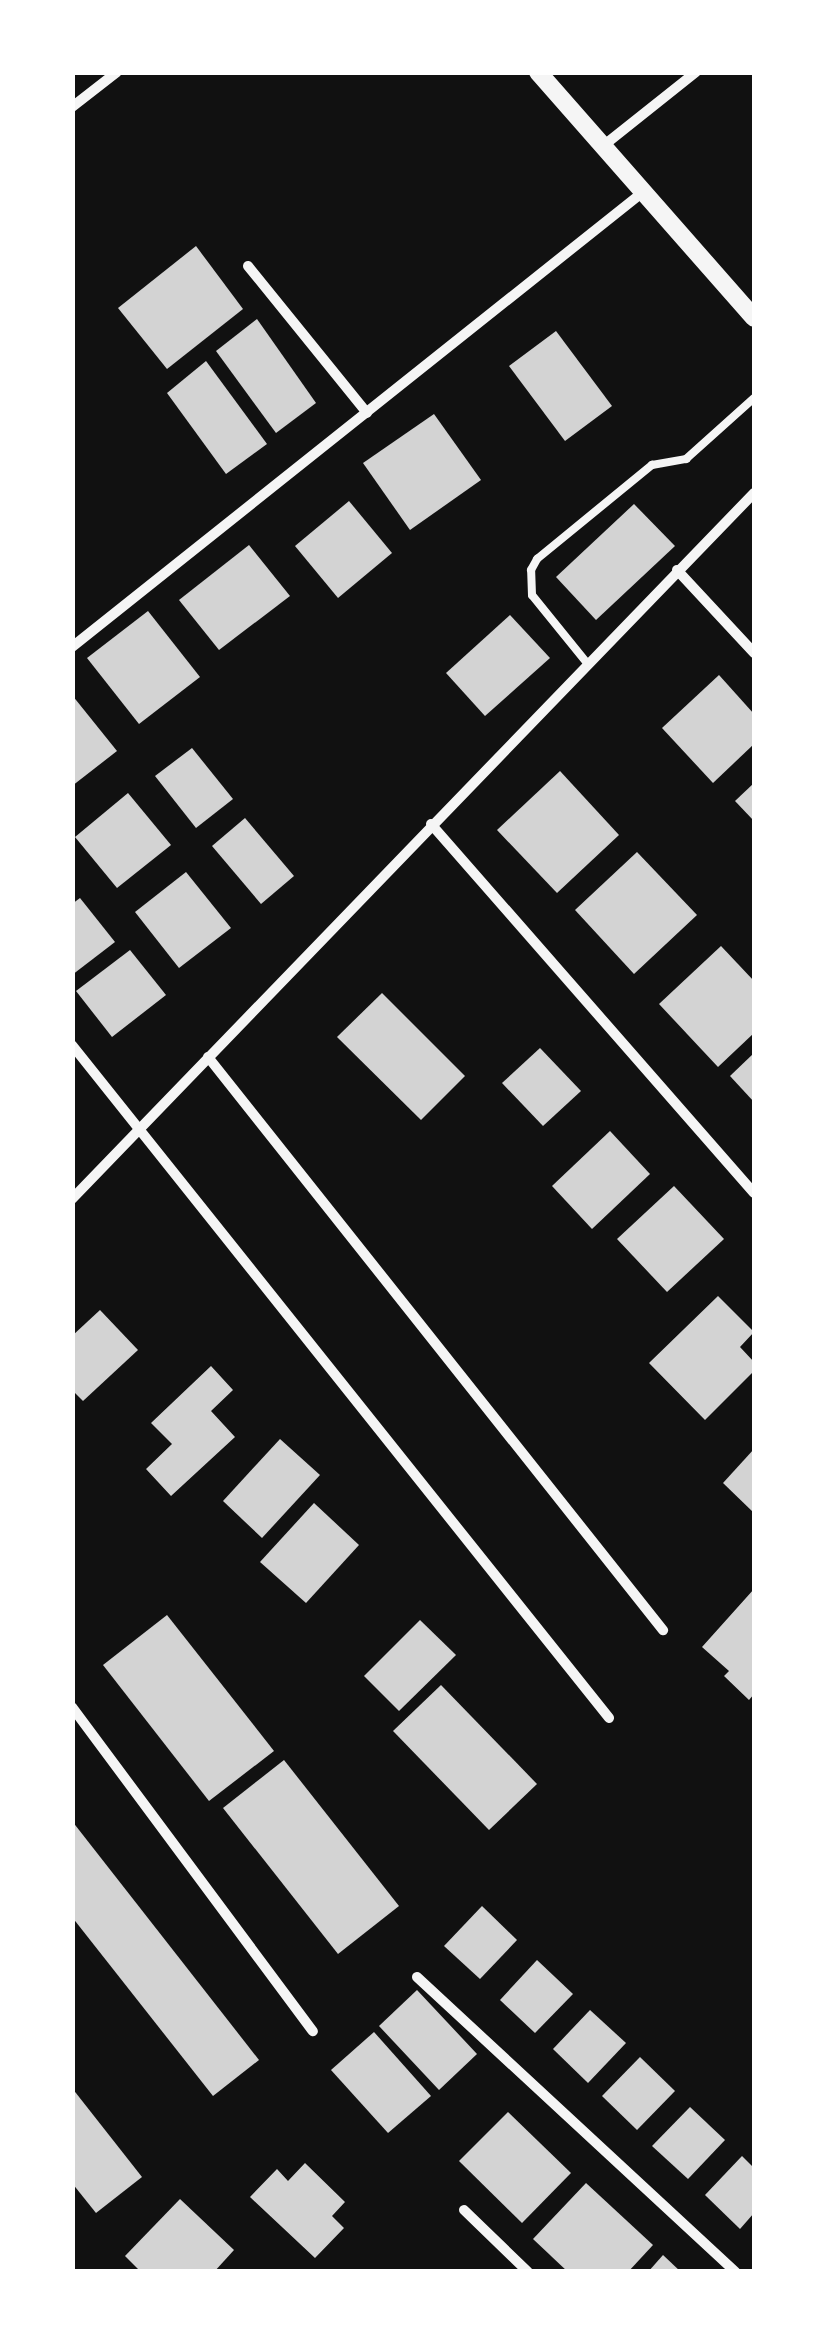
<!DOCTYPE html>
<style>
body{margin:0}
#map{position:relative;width:827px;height:2344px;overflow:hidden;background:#111;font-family:Raleway,sans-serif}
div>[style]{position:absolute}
.building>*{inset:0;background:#d3d3d3}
.service>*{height:8px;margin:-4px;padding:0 4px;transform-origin:4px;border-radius:4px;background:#f5f5f5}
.minor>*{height:10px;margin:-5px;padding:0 5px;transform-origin:5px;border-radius:5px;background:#f5f5f5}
.tertiary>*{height:18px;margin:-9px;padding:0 9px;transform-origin:9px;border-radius:9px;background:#f5f5f5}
span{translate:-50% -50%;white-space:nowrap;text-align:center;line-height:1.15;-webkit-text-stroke:9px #fff;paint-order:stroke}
.frame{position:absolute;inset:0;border:75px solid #fff;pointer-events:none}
</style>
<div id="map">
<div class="building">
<div style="clip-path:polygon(196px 246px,243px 309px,167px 369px,118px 308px)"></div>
<div style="clip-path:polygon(257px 319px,316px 403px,276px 433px,216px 351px)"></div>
<div style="clip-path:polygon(556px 331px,612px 406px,565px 441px,509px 366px)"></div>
<div style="clip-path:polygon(206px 361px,267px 444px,226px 474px,167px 393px)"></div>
<div style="clip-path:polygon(434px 414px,481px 480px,410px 530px,363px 463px)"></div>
<div style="clip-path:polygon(349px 501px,392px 553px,338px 598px,295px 546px)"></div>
<div style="clip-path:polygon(634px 504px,675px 546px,596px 620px,556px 577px)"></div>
<div style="clip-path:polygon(249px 545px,290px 596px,219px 650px,179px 600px)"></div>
<div style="clip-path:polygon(148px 611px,200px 677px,139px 724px,87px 658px)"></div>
<div style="clip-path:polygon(510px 615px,550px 658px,485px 716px,446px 673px)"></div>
<div style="clip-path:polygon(719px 675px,754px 714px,754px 744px,713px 783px,662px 728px)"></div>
<div style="clip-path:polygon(72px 695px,117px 751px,72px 786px)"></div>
<div style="clip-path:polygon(192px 748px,233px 799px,196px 828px,155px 776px)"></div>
<div style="clip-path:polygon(560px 771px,619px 835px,557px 893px,497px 830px)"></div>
<div style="clip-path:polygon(754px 783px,754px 821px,735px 801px)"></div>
<div style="clip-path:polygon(128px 793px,171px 845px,117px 888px,75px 837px)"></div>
<div style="clip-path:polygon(245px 818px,294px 876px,261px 904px,212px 846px)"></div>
<div style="clip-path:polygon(637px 852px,697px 915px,634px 974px,575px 910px)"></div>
<div style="clip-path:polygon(186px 872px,231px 928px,179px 968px,135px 912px)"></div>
<div style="clip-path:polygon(80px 898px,115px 942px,72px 975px,72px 904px)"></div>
<div style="clip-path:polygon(721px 946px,754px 981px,754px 1033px,718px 1067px,659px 1004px)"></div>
<div style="clip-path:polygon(130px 950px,166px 995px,112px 1037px,76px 991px)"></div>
<div style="clip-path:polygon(382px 993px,465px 1076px,421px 1120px,337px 1037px)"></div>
<div style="clip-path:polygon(540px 1048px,581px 1091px,543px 1126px,502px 1083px)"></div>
<div style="clip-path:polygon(754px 1053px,754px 1102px,730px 1076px)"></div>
<div style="clip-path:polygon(610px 1131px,650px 1174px,592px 1229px,552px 1186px)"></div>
<div style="clip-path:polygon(674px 1186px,724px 1239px,667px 1292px,617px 1239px)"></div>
<div style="clip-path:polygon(718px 1296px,754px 1332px,740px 1347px,754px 1362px,754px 1371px,705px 1420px,649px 1363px)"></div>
<div style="clip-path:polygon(100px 1310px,138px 1350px,83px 1401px,72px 1390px,72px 1336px)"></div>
<div style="clip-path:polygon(211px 1366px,233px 1390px,211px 1411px,235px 1437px,171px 1496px,146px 1469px,172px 1444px,151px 1423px)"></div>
<div style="clip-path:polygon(280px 1439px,320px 1475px,262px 1538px,223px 1501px)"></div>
<div style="clip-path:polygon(754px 1449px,754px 1513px,723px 1483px)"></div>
<div style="clip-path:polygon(314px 1503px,359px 1545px,306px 1603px,260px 1562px)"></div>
<div style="clip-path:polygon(754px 1589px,754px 1694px,749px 1700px,724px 1676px,729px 1671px,702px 1647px)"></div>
<div style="clip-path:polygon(167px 1615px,274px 1751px,209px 1801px,103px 1665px)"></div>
<div style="clip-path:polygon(420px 1620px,456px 1655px,399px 1711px,364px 1676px)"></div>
<div style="clip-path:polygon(441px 1685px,537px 1784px,489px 1830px,393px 1731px)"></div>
<div style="clip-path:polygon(284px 1760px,399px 1906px,338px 1954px,223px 1808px)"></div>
<div style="clip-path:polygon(72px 1821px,259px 2060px,213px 2096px,72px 1917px)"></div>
<div style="clip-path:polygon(482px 1906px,517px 1940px,480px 1979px,444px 1946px)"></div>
<div style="clip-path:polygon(537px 1960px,573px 1994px,535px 2033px,500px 2000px)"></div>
<div style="clip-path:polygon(417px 1990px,477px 2054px,439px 2090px,379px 2026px)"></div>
<div style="clip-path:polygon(590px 2010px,626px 2043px,588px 2083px,553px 2049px)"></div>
<div style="clip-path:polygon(374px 2032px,431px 2096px,388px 2133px,331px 2070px)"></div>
<div style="clip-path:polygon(640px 2057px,675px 2091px,637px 2130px,602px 2096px)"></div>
<div style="clip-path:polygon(72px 2088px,142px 2177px,96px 2213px,72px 2183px)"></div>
<div style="clip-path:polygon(690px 2107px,725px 2140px,688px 2179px,652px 2146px)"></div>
<div style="clip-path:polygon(508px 2112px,571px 2173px,522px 2223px,459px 2161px)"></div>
<div style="clip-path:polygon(742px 2156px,754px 2168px,754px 2213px,740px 2229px,705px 2195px)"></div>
<div style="clip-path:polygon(305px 2163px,345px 2202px,332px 2216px,344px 2228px,315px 2258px,250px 2197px,277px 2169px,288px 2181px)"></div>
<div style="clip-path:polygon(586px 2183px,653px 2245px,628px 2272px,568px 2272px,533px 2239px)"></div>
<div style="clip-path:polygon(180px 2199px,234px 2250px,214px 2272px,141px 2272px,125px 2256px)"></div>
<div style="clip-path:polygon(663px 2255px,681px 2272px,648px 2272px)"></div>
</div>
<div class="service">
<div style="left:587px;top:663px;width:87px;rotate:-129deg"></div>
<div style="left:532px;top:595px;width:25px;rotate:-92deg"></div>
<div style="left:531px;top:570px;width:13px;rotate:-61deg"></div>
<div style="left:537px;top:559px;width:149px;rotate:-39.3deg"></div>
<div style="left:652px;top:465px;width:35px;rotate:-10deg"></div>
<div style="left:686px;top:459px;width:91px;rotate:-41.9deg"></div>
</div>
<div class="minor">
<div style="left:72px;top:107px;width:57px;rotate:-37.9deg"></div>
<div style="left:603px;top:146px;width:119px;rotate:-38.5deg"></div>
<div style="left:248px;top:266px;width:189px;rotate:51deg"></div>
<div style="left:677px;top:570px;width:113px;rotate:47.1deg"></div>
<div style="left:72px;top:647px;width:730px;rotate:-38.55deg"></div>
<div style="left:431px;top:824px;width:490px;rotate:48.8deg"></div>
<div style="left:72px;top:1045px;width:861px;rotate:51.41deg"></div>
<div style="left:208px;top:1057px;width:732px;rotate:51.55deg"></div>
<div style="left:72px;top:1199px;width:982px;rotate:-45.99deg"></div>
<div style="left:72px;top:1707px;width:404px;rotate:53.4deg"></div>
<div style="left:417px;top:1977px;width:434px;rotate:42.8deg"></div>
<div style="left:464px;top:2210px;width:89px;rotate:44.1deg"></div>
</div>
<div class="tertiary">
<div style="left:538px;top:72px;width:327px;rotate:48.7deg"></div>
</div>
<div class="frame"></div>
</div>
